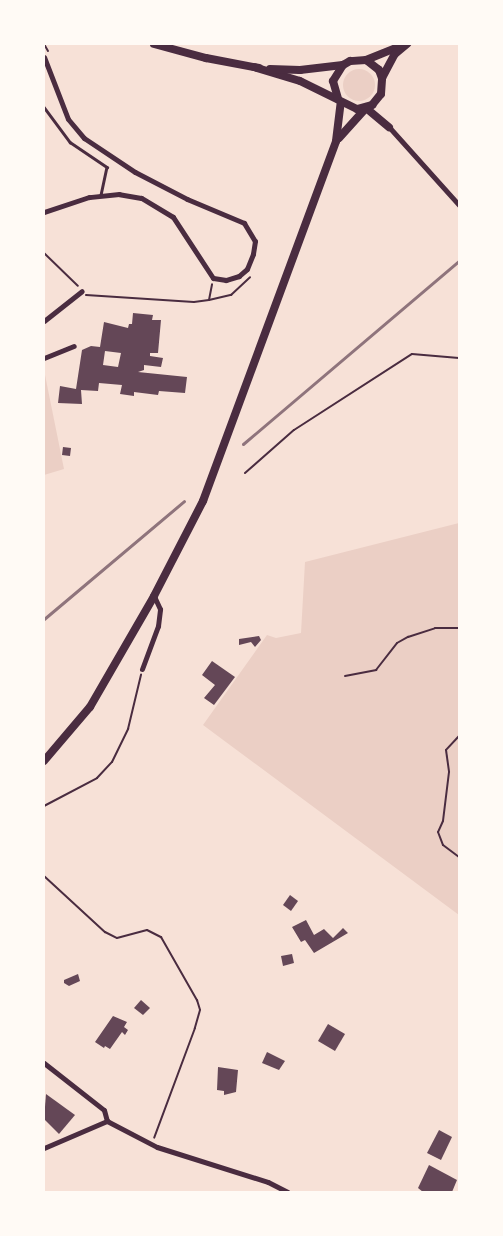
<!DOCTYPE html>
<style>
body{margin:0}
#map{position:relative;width:503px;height:1236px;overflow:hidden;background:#f7e1d7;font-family:Rubik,sans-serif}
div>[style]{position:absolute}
.green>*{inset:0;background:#ebcfc5}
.round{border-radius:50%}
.building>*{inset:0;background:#644757}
.path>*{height:2px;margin:-1px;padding:0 1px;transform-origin:1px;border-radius:1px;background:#4a2c40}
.service>*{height:2.5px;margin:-1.25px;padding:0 1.25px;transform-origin:1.25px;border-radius:1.25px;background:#4a2c40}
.minor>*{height:5px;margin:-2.5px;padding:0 2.5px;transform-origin:2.5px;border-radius:2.5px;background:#4a2c40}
.secondary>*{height:8px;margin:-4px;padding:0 4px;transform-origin:4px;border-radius:4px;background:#4a2c40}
.rail>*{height:3px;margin:-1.5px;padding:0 1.5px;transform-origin:1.5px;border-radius:1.5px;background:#8f747c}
span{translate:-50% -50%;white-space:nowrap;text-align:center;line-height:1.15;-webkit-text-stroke:4.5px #fffaf5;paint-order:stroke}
.frame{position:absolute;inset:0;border:45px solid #fffaf5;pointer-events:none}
</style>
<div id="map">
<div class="green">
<div class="round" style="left:343px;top:69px;width:32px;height:32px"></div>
<div style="clip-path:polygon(44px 370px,64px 469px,44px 475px)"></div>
<div style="clip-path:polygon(459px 523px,459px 915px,203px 725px,267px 635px,276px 638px,301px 633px,305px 562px)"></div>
</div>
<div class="building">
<div style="clip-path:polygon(evenodd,133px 313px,153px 315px,152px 320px,161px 320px,158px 353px,150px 353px,150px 356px,163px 358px,161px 367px,144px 365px,144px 370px,138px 372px,187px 377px,185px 393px,159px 391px,158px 395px,134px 392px,134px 396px,120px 394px,122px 385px,99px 383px,98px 391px,81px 390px,82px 404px,58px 403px,60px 386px,76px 389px,82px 350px,91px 346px,100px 347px,104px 322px,128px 328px,129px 324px,132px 324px,133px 313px,105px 351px,121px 353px,118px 367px,103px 365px,105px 351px)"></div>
<div style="clip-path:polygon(63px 447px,71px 448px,70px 456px,62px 455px)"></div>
<div style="clip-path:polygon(259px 636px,261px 640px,255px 647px,251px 642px,239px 645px,239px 639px)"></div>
<div style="clip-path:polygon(212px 661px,235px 677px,214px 705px,204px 698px,215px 685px,202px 675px)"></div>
<div style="clip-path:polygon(290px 895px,298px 901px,291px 911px,283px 905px)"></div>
<div style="clip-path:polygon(306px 920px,314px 935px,324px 929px,333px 938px,343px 928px,348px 933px,314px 953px,305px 940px,301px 942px,292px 927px)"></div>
<div style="clip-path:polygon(292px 954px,294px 963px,283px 966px,281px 956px)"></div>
<div style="clip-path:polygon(78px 974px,80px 981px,69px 986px,64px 983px,64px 980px)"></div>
<div style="clip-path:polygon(141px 1000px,150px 1008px,143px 1015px,134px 1008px)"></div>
<div style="clip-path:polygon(113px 1016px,127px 1022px,124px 1027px,128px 1030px,125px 1035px,122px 1032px,110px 1049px,105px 1046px,104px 1048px,95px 1042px)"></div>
<div style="clip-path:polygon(328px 1024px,345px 1034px,335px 1051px,318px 1041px)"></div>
<div style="clip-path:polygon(267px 1052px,285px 1061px,279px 1070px,262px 1063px)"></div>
<div style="clip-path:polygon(218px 1067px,238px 1070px,236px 1092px,224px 1095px,224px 1091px,217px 1090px)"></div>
<div style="clip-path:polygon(46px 1094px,75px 1115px,59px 1134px,44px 1119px)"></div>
<div style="clip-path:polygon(439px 1130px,452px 1137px,441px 1160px,427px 1153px)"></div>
<div style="clip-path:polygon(429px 1165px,457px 1180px,452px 1192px,423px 1192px,418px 1188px)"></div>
</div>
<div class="path">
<div style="left:44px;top:44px;width:8px;rotate:60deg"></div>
<div style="left:44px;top:253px;width:47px;rotate:44.1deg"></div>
<div style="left:86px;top:295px;width:108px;rotate:3.7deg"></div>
<div style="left:194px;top:302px;width:15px;rotate:-8deg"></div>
<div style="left:209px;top:300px;width:16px;rotate:-79deg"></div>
<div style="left:209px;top:300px;width:23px;rotate:-13deg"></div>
<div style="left:231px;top:295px;width:26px;rotate:-43deg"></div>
<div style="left:245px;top:473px;width:65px;rotate:-41.3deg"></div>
<div style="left:294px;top:430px;width:140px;rotate:-32.8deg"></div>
<div style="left:412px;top:354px;width:47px;rotate:4.9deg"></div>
<div style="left:345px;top:676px;width:32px;rotate:-11deg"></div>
<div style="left:376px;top:670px;width:34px;rotate:-52deg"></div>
<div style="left:397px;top:643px;width:13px;rotate:-29deg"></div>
<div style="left:408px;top:637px;width:28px;rotate:-18deg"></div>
<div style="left:435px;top:628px;width:24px"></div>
<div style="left:459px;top:736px;width:19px;rotate:133deg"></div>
<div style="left:446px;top:750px;width:22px;rotate:82deg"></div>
<div style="left:449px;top:772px;width:49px;rotate:97deg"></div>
<div style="left:443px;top:821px;width:12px;rotate:114deg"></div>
<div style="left:438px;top:832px;width:14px;rotate:69deg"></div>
<div style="left:443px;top:845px;width:20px;rotate:37deg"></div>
<div style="left:44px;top:806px;width:60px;rotate:-27.8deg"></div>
<div style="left:97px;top:778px;width:22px;rotate:-47deg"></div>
<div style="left:112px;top:762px;width:37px;rotate:-64deg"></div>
<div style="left:128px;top:729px;width:56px;rotate:-76.5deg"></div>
<div style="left:44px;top:876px;width:83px;rotate:42.6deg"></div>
<div style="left:105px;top:932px;width:13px;rotate:27deg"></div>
<div style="left:117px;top:938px;width:31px;rotate:-15deg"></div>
<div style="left:147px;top:930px;width:16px;rotate:27deg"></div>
<div style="left:161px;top:937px;width:73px;rotate:60.3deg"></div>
<div style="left:197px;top:1000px;width:10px;rotate:73deg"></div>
<div style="left:200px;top:1010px;width:19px;rotate:106deg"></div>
<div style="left:195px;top:1028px;width:117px;rotate:110.4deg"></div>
</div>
<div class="service">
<div style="left:423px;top:44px;width:6px"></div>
<div style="left:44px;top:107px;width:44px;rotate:53.4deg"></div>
<div style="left:70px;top:142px;width:45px;rotate:34deg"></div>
<div style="left:107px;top:167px;width:29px;rotate:102deg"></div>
</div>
<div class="minor">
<div style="left:44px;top:57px;width:66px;rotate:68.8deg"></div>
<div style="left:68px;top:119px;width:25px;rotate:50deg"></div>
<div style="left:84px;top:138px;width:61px;rotate:33.7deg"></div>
<div style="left:135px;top:172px;width:59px;rotate:27.4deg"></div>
<div style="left:187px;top:199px;width:62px;rotate:22.8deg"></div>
<div style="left:244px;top:223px;width:21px;rotate:59deg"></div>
<div style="left:255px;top:241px;width:13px;rotate:99deg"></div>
<div style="left:253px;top:254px;width:16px;rotate:112deg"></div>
<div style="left:247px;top:269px;width:11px;rotate:139deg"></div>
<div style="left:239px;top:276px;width:14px;rotate:163deg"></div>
<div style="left:226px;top:280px;width:13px;rotate:-171deg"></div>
<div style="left:213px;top:278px;width:73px;rotate:-123.3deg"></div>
<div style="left:173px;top:217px;width:37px;rotate:-149deg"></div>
<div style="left:141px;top:198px;width:22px;rotate:-170deg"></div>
<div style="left:119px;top:194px;width:30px;rotate:174deg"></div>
<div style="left:89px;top:197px;width:47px;rotate:161.6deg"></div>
<div style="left:389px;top:127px;width:105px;rotate:48.1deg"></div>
<div style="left:44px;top:321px;width:48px;rotate:-38.3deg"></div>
<div style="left:44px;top:358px;width:32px;rotate:-22deg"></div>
<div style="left:142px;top:669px;width:46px;rotate:-69.6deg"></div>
<div style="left:158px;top:626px;width:17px;rotate:-83deg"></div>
<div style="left:160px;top:609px;width:14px;rotate:-115deg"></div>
<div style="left:44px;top:1063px;width:76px;rotate:38.1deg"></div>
<div style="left:104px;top:1110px;width:11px;rotate:75deg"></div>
<div style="left:44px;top:1148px;width:69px;rotate:-23.2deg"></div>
<div style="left:107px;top:1121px;width:56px;rotate:27.5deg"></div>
<div style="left:157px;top:1147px;width:116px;rotate:17.5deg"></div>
<div style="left:268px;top:1182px;width:22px;rotate:27deg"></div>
</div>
<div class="secondary">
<div style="left:154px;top:44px;width:54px;rotate:15.1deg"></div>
<div style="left:206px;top:58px;width:54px;rotate:10.7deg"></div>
<div style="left:366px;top:60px;width:35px;rotate:-22deg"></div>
<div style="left:254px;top:67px;width:48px;rotate:16.9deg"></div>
<div style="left:300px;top:81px;width:64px;rotate:26.2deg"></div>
<div style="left:357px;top:109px;width:16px;rotate:-15deg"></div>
<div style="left:372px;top:105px;width:14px;rotate:-51deg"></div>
<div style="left:381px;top:94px;width:16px;rotate:-86deg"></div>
<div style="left:382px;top:78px;width:9px;rotate:-111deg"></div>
<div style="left:379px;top:70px;width:16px;rotate:-142deg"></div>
<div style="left:366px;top:60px;width:16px;rotate:176deg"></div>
<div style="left:350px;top:61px;width:8px;rotate:150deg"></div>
<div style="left:343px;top:65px;width:19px;rotate:122deg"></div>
<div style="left:333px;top:81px;width:19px;rotate:74deg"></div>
<div style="left:270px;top:69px;width:30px;rotate:2deg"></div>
<div style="left:300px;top:70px;width:43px;rotate:-6.6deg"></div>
<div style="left:382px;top:78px;width:27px;rotate:-62deg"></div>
<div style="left:395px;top:54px;width:16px;rotate:-40deg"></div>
<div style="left:339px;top:138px;width:40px;rotate:-48deg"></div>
<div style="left:366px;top:108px;width:30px;rotate:40deg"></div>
<div style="left:44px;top:761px;width:71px;rotate:-49.6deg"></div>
<div style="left:90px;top:707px;width:128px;rotate:-60deg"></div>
<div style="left:154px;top:596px;width:107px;rotate:-62.7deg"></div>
<div style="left:203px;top:501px;width:384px;rotate:-69.7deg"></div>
<div style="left:336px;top:141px;width:38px;rotate:-83deg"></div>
</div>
<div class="rail">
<div style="left:243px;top:444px;width:283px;rotate:-40.3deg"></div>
<div style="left:44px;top:619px;width:183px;rotate:-40.1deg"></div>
</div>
<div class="frame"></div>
</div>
